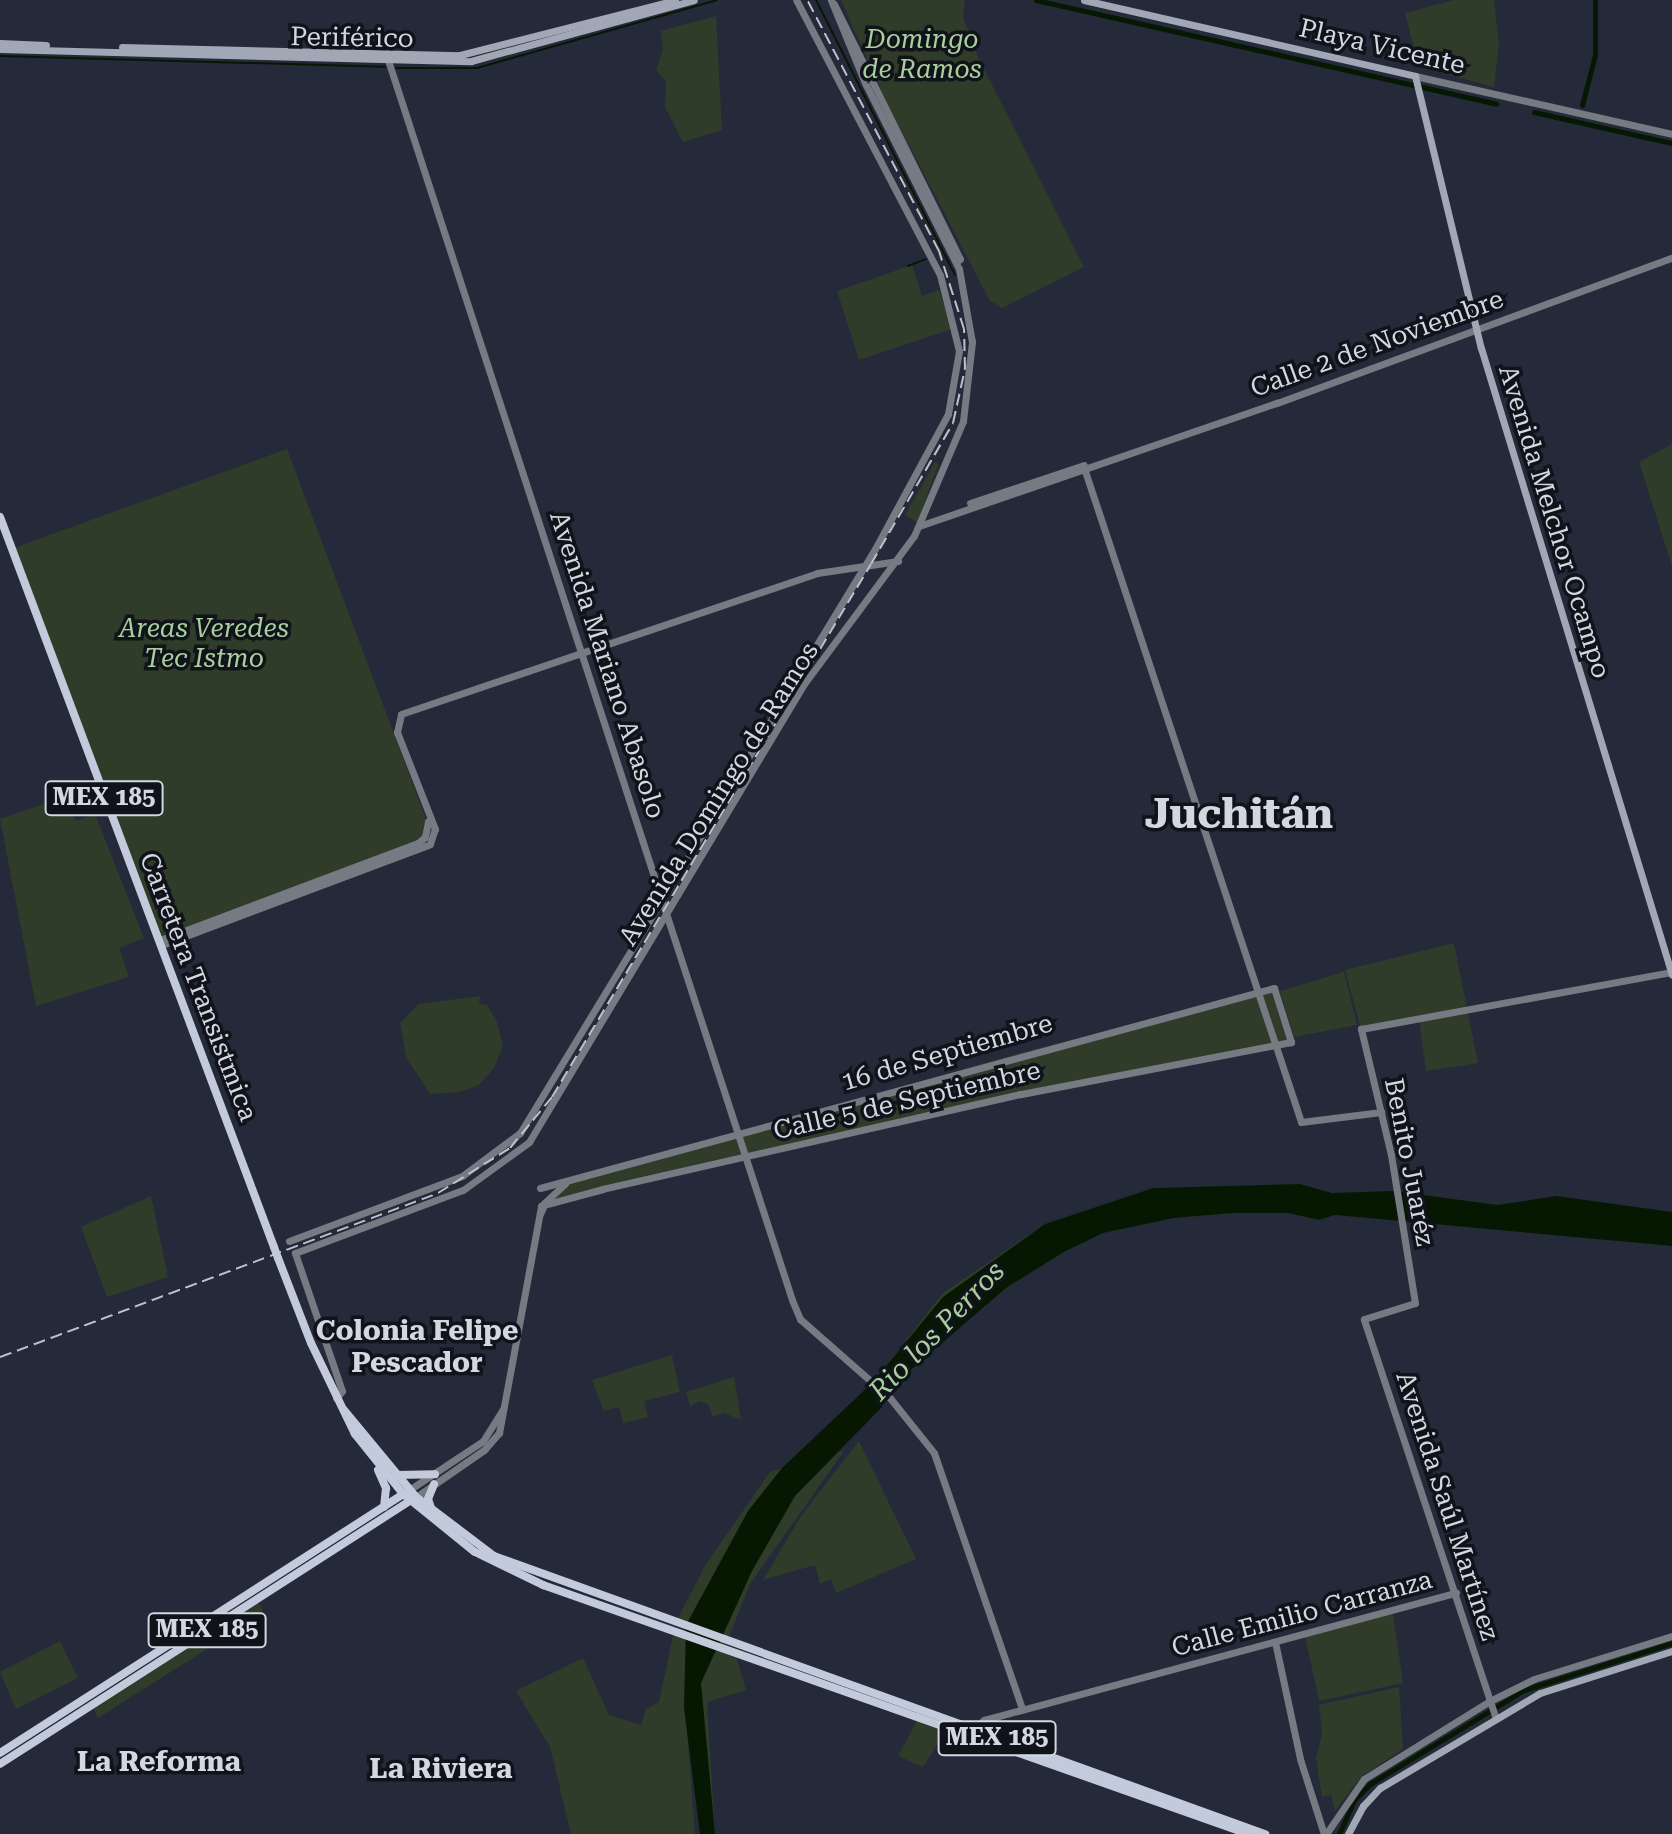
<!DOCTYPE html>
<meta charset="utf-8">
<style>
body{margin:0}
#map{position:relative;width:1672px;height:1834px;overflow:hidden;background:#242a3a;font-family:"Roboto Serif",serif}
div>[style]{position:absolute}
.green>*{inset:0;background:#2e3c29}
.water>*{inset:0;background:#061801}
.stream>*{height:2px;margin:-1px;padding:0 1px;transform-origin:1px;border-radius:1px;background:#061801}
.canal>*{height:5px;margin:-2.5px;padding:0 2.5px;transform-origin:2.5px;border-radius:2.5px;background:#061801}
.tertiary>*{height:7px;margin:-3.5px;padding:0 3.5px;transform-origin:3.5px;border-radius:3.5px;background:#767a82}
.secondary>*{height:7px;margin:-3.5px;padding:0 3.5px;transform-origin:3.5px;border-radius:3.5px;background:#a1a7b4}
.primary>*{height:8px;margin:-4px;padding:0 4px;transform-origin:4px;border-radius:4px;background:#c2cadb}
.rail>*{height:2px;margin-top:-1px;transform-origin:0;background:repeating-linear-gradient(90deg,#bcc1cc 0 12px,transparent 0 18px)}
.primary-bridge>*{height:8px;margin:-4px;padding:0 4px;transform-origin:4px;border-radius:4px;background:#c2cadb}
span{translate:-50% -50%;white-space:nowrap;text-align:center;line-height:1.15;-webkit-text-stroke:7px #10131a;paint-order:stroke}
.shield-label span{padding:2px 6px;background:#10131a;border:2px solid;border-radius:6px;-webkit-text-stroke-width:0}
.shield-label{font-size:24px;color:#d2d7e1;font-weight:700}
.street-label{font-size:26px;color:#d2d7e1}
.park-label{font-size:26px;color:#a9d09c;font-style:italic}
.neighbourhood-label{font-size:28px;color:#d2d7e1;font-weight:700}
.water-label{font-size:28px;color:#a7cf9a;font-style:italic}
.town-label{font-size:42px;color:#d2d7e1;font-weight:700}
</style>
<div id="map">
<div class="green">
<div style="clip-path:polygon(841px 0,965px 0,963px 17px,979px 59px,1084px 267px,1002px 308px,990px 301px,886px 101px)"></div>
<div style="clip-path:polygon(1454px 0,1494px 0,1499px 44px,1494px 87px,1419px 67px,1405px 13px)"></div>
<div style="clip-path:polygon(716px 16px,722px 130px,683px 142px,665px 107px,666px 81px,656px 70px,663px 49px,661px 31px)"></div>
<div style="clip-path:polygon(912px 265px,922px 296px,939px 290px,952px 329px,859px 360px,837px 291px)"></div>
<div style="clip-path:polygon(1672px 444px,1672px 566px,1639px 462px)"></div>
<div style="clip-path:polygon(287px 449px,429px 827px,425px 837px,160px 940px,11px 549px)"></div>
<div style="clip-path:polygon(935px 462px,939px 464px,917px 522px,905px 515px)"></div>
<div style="clip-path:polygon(64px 797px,76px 821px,95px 814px,144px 938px,119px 948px,129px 977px,36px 1006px,0 819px)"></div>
<div style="clip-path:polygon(1454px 943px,1478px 1063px,1426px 1071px,1419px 1019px,1361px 1029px,1345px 970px)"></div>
<div style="clip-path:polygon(1344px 972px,1357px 1025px,1294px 1037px,1280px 991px)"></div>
<div style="clip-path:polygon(1274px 988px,1291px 1042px,1020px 1094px,558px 1201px,548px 1197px,570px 1181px,1013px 1055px)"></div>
<div style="clip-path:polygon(480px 996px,479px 1004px,487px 1005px,497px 1022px,503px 1046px,494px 1068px,479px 1085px,460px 1092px,430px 1094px,406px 1057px,400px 1023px,419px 1004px)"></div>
<div style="clip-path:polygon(1301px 1184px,1332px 1193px,1426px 1195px,1498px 1205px,1672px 1246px,1335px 1215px,1319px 1220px,1288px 1213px,1233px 1213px,1174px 1218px,1102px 1233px,1064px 1252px,1006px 1288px,883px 1394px,882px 1407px,835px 1453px,844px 1451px,750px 1584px,723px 1652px,737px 1659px,746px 1690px,707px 1702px,715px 1834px,702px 1834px,684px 1690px,695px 1834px,571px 1834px,550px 1747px,516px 1691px,583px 1658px,609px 1715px,641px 1725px,646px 1709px,659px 1702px,673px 1635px,686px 1639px,687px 1625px,677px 1620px,706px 1564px,770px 1472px,782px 1468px,870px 1386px,943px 1293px,1045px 1224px,1153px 1188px)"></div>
<div style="clip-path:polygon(151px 1196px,168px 1277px,107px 1297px,81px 1227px)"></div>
<div style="clip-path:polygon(672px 1355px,680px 1392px,644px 1401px,648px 1417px,623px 1423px,619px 1407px,604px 1411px,592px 1380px)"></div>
<div style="clip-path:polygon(734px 1377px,741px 1420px,724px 1413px,713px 1417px,708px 1404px,699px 1401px,690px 1406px,686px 1392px)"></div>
<div style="clip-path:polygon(859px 1441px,916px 1559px,836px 1593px,831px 1579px,820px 1584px,815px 1565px,763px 1580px,801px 1516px)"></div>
<div style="clip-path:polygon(257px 1600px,264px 1613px,98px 1718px,93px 1708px)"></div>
<div style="clip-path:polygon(1393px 1613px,1403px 1683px,1319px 1701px,1305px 1637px)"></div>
<div style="clip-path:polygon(60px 1641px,78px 1678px,16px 1709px,0 1672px)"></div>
<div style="clip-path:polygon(1399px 1687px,1403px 1749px,1362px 1776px,1335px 1811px,1331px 1795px,1322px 1797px,1316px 1759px,1322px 1733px,1319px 1705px)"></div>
<div style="clip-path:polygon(918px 1719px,946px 1730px,923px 1767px,898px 1756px)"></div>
</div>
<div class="water">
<div style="clip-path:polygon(1300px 1184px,1332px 1193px,1394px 1191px,1498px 1205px,1556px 1196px,1672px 1212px,1672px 1246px,1335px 1215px,1319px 1220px,1288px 1213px,1233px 1213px,1174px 1218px,1103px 1233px,1064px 1252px,1006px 1288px,883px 1394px,882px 1407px,795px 1496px,752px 1571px,701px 1683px,715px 1834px,700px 1834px,684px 1708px,686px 1625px,748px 1511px,782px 1468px,872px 1383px,943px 1297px,1045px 1224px,1153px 1188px)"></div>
</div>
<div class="stream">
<div style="left:816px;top:0;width:308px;rotate:63.2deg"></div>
<div style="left:0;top:56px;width:385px;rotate:1.6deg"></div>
<div style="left:395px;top:68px;width:82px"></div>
<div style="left:477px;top:68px;width:249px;rotate:-15.8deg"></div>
<div style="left:908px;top:266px;width:19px;rotate:-21deg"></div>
</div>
<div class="canal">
<div style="left:1036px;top:0;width:472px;rotate:12.7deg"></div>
<div style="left:1582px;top:105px;width:52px;rotate:-75.4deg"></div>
<div style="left:1595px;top:55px;width:55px;rotate:-90deg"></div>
<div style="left:1534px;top:112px;width:141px;rotate:12.7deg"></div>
<div style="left:1339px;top:1834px;width:37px;rotate:-66deg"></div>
<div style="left:1354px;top:1800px;width:23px;rotate:-45deg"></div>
<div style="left:1370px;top:1784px;width:180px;rotate:-31.4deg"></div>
<div style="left:1524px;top:1690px;width:155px;rotate:-17.6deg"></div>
</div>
<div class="tertiary">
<div style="left:834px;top:4px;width:284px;rotate:63.7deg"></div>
<div style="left:960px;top:259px;width:5px;rotate:143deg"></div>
<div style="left:386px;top:54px;width:1310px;rotate:71.95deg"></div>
<div style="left:792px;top:1300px;width:21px;rotate:67deg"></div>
<div style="left:800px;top:1319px;width:120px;rotate:41.3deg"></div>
<div style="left:890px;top:1398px;width:70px;rotate:51.3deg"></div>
<div style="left:934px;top:1453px;width:271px;rotate:71deg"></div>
<div style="left:1415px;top:76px;width:263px;rotate:12.7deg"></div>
<div style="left:1084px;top:468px;width:689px;rotate:71.64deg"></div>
<div style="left:1301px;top:1122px;width:81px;rotate:-7.1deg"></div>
<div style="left:970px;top:503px;width:120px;rotate:-18.4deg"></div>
<div style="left:919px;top:526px;width:379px;rotate:-19deg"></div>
<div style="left:1277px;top:403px;width:421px;rotate:-20.2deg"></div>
<div style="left:160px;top:940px;width:276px;rotate:-20.6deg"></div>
<div style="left:418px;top:843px;width:9px;rotate:-41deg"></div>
<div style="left:425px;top:837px;width:16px;rotate:-79deg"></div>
<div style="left:162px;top:945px;width:286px;rotate:-20.6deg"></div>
<div style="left:430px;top:844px;width:16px;rotate:-72deg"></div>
<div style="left:435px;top:829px;width:104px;rotate:-111.4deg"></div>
<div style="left:397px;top:732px;width:18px;rotate:-77deg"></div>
<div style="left:401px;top:714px;width:439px;rotate:-18.7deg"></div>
<div style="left:817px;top:573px;width:82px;rotate:-8.4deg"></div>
<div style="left:540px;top:1188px;width:761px;rotate:-15.24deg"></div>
<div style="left:1274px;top:988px;width:57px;rotate:72.5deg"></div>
<div style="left:1291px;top:1042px;width:276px;rotate:169.1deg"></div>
<div style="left:1020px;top:1094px;width:428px;rotate:167.2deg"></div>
<div style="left:603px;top:1189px;width:61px;rotate:164.8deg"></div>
<div style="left:544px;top:1205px;width:10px;rotate:114deg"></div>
<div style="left:289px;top:1241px;width:185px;rotate:-20.6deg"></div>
<div style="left:462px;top:1176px;width:72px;rotate:-36.6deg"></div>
<div style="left:520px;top:1133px;width:683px;rotate:-58.71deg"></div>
<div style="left:875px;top:549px;width:153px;rotate:-61.6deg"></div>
<div style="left:948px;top:414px;width:64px;rotate:-80.1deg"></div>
<div style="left:959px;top:351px;width:78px;rotate:-104deg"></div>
<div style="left:940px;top:275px;width:310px;rotate:-117.6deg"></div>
<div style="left:336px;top:1398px;width:9px;rotate:-49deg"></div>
<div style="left:342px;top:1391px;width:146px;rotate:-108.8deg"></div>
<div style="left:295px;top:1253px;width:179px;rotate:-20.6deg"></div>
<div style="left:463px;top:1190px;width:82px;rotate:-36deg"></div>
<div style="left:529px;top:1142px;width:534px;rotate:-59.02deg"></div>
<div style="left:804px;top:684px;width:184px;rotate:-53.4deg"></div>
<div style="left:914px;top:536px;width:125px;rotate:-66.9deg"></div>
<div style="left:963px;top:421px;width:80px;rotate:-83.5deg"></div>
<div style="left:972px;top:342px;width:74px;rotate:-100.1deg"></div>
<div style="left:959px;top:269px;width:208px;rotate:-116.8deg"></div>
<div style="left:865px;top:83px;width:90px;rotate:-112.3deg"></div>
<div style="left:409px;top:1490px;width:89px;rotate:-33.5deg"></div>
<div style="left:483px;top:1441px;width:38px;rotate:-58deg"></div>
<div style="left:416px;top:1497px;width:83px;rotate:-34.7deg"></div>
<div style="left:484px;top:1450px;width:23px;rotate:-49deg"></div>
<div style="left:499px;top:1433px;width:231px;rotate:-79.5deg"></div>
<div style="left:541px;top:1206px;width:33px;rotate:-43deg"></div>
<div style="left:1275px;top:1642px;width:120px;rotate:77.9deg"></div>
<div style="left:1300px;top:1759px;width:79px;rotate:72.3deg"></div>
<div style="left:1496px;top:1719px;width:421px;rotate:-108.3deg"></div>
<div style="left:1364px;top:1319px;width:53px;rotate:-17.4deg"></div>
<div style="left:1415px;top:1303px;width:150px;rotate:-99.2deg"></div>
<div style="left:1391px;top:1155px;width:130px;rotate:-103.4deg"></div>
<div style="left:1361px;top:1029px;width:316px;rotate:-10.4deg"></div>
<div style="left:968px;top:1732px;width:20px;rotate:-37deg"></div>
<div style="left:984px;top:1720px;width:489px;rotate:-15.1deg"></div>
<div style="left:1326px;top:1834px;width:67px;rotate:-55.4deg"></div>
<div style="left:1364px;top:1779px;width:148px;rotate:-31.8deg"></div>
<div style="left:1490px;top:1701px;width:49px;rotate:-26.6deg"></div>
<div style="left:1534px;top:1679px;width:145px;rotate:-17.3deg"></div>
</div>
<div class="secondary">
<div style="left:1084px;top:0;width:340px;rotate:12.9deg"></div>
<div style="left:1415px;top:76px;width:280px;rotate:76.4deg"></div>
<div style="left:1481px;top:348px;width:655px;rotate:73.06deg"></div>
<div style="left:0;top:43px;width:46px;rotate:2.5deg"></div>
<div style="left:122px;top:47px;width:338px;rotate:1.4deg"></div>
<div style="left:460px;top:55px;width:222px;rotate:-14.3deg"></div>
<div style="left:0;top:49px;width:471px;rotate:1.5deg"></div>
<div style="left:471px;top:61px;width:231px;rotate:-15.3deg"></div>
<div style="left:1348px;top:1834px;width:32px;rotate:-62deg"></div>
<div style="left:1363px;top:1806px;width:25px;rotate:-47deg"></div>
<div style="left:1380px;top:1788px;width:186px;rotate:-30.7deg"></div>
<div style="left:1540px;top:1693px;width:139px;rotate:-17.7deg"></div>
</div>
<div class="primary">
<div style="left:0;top:517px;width:780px;rotate:69.43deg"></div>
<div style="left:278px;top:1258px;width:91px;rotate:68.8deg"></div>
<div style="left:311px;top:1343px;width:101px;rotate:64.2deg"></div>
<div style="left:355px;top:1434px;width:77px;rotate:51.3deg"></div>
<div style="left:403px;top:1494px;width:92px;rotate:38.9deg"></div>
<div style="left:475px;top:1552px;width:76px;rotate:25.9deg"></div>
<div style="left:543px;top:1585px;width:748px;rotate:19.45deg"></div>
<div style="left:344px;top:1410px;width:113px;rotate:50.4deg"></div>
<div style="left:416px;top:1497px;width:98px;rotate:37.1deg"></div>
<div style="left:494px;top:1556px;width:820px;rotate:19.83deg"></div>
<div style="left:378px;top:1470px;width:20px;rotate:66deg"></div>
<div style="left:386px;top:1488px;width:19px;rotate:96deg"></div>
<div style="left:396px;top:1475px;width:39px;rotate:-1deg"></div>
<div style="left:432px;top:1511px;width:13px;rotate:-108deg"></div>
<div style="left:428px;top:1499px;width:16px;rotate:-68deg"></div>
<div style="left:0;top:1753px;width:481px;rotate:-32.7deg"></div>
<div style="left:0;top:1764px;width:491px;rotate:-32.7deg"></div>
</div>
<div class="rail">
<div style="left:0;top:1357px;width:468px;rotate:-20.5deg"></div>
<div style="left:438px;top:1193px;width:85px;rotate:-32deg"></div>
<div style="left:510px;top:1148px;width:66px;rotate:-50.5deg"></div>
<div style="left:552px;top:1097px;width:621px;rotate:-59.1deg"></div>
<div style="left:871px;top:564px;width:163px;rotate:-59.8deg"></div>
<div style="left:953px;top:423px;width:55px;rotate:-77.5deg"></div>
<div style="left:965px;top:369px;width:40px;rotate:-91.4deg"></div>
<div style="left:964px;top:329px;width:82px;rotate:-107.8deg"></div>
<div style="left:939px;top:251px;width:284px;rotate:-117.7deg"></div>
</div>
<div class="primary-bridge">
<div style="left:274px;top:1247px;width:12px;rotate:70deg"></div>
</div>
<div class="shield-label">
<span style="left:104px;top:798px">MEX 185</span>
<span style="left:207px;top:1630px">MEX 185</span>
<span style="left:997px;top:1738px">MEX 185</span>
</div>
<div class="street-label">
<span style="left:352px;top:38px;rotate:1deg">Periférico</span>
<span style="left:1382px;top:47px;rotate:13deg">Playa Vicente</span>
<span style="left:1377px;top:344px;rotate:-20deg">Calle 2 de Noviembre</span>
<span style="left:1554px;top:522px;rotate:73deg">Avenida Melchor Ocampo</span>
<span style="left:607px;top:665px;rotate:72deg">Avenida Mariano Abasolo</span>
<span style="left:719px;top:794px;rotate:-58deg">Avenida Domingo de Ramos</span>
<span style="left:198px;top:987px;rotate:69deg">Carretera Transistmica</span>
<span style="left:947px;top:1053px;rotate:-16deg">16 de Septiembre</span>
<span style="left:907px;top:1101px;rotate:-13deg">Calle 5 de Septiembre</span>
<span style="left:1409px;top:1162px;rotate:79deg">Benito Juaréz</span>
<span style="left:1447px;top:1506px;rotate:72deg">Avenida Saúl Martínez</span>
<span style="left:1302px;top:1614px;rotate:-15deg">Calle Emilio Carranza</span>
</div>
<div class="park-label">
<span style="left:922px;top:55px">Domingo<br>de Ramos</span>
<span style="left:204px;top:644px">Areas Veredes<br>Tec Istmo</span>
</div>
<div class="neighbourhood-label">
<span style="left:417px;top:1347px">Colonia Felipe<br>Pescador</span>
<span style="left:159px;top:1762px">La Reforma</span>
<span style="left:441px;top:1769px">La Riviera</span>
</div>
<div class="water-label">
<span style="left:937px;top:1331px;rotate:-46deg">Rio los Perros</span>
</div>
<div class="town-label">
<span style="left:1239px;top:814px">Juchitán</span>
</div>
</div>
